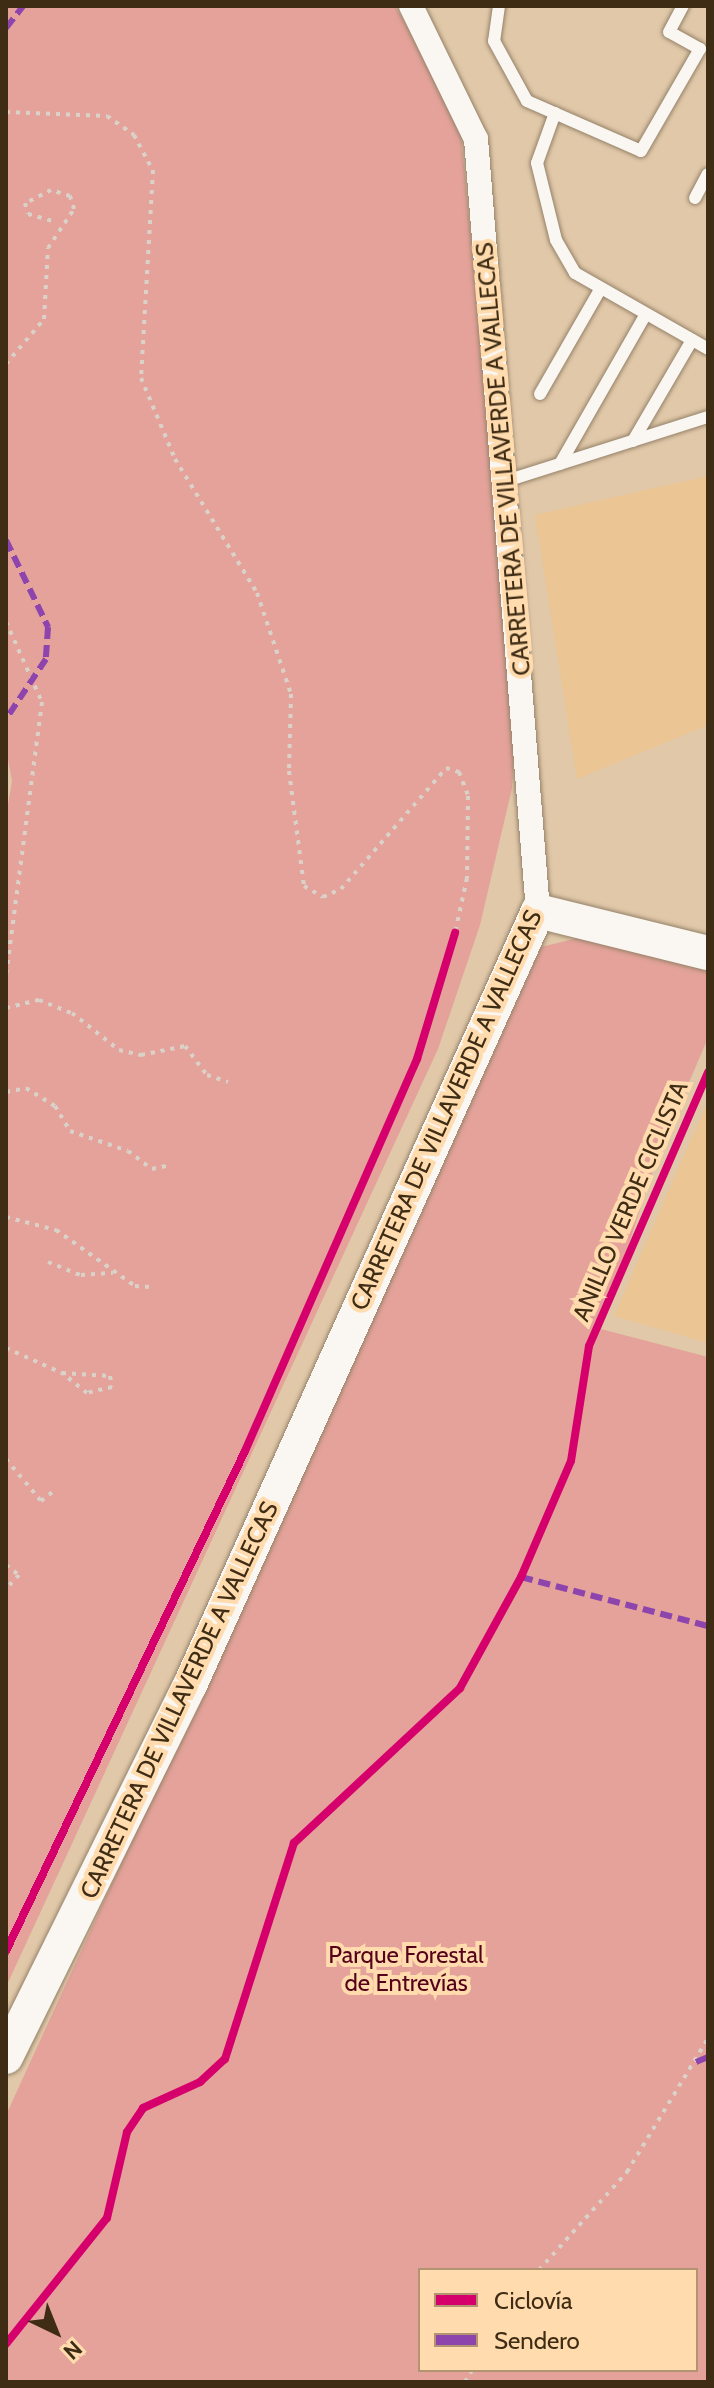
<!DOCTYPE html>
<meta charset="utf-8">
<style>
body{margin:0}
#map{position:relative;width:714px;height:2388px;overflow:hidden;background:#e1c8a9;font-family:Cabin,sans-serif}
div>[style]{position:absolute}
.built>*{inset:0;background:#ebc593}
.green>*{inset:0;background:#e4a29a}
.path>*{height:4px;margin-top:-2px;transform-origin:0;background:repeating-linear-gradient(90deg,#dad2c8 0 4px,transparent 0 10px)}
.roads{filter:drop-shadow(0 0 2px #958269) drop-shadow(0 0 2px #958269)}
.lane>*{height:12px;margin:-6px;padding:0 6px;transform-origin:6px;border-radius:6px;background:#faf7f2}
.street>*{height:24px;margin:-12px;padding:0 12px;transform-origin:12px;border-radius:12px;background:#faf7f2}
.secondary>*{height:34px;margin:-17px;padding:0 17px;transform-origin:17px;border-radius:17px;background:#faf7f2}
.quiet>*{height:6px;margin-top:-3px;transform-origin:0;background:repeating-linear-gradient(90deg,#8e44ad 0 12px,transparent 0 18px)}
.cycleway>*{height:8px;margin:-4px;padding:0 4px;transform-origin:4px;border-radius:4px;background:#d6006c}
span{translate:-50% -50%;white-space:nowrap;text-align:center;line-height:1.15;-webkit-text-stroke:8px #ffdbad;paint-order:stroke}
.street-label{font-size:24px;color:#3e2c15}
.park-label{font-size:24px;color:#56021a}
.frame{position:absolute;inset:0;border:8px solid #3e2c15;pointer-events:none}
.legend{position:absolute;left:418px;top:2268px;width:280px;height:104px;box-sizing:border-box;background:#ffdbad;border:2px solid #b29570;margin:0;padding:10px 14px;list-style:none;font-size:24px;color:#3e2c15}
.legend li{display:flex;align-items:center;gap:16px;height:40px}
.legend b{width:40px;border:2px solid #b29570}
.north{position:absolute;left:16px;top:2292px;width:80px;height:80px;-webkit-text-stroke:6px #ffdbad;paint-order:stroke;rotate:137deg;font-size:22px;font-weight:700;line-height:32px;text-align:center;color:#3e2c15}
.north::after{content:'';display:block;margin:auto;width:28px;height:36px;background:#3e2c15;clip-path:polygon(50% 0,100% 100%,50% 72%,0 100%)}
</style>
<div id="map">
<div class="built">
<div style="clip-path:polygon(708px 476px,708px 725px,577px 779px,535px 515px)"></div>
<div style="clip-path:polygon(708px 1101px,708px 1343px,614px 1316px)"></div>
</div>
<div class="green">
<div style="clip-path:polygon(6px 6px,395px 6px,429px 61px,461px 134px,516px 717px,512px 788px,480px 925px,438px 1049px,6px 1987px,6px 816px,12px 781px,6px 749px)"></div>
<div style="clip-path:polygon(evenodd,582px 937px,708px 968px,708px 1038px,659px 1152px,601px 1329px,708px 1357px,708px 2382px,6px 2382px,6px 2115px,541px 947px,582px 937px,420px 2270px,696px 2270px,696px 2370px,420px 2370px,420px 2270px)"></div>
</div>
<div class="path">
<div style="left:6px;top:112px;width:101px;rotate:2.3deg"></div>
<div style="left:107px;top:116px;width:33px;rotate:35deg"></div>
<div style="left:134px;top:135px;width:40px;rotate:62deg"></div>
<div style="left:153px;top:170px;width:208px;rotate:93.3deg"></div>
<div style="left:141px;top:378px;width:88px;rotate:67.2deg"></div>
<div style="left:175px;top:459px;width:157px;rotate:58.5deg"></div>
<div style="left:257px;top:593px;width:107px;rotate:71.4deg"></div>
<div style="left:291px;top:694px;width:77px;rotate:91.5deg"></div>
<div style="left:289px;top:771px;width:116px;rotate:82.6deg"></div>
<div style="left:304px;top:886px;width:22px;rotate:30deg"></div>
<div style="left:323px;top:897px;width:20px;rotate:-24deg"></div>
<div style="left:341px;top:889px;width:160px;rotate:-49deg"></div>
<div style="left:446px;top:768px;width:14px;rotate:17deg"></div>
<div style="left:459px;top:772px;width:26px;rotate:69deg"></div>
<div style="left:468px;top:796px;width:82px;rotate:90.7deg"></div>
<div style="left:467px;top:878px;width:56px;rotate:102.3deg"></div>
<div style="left:6px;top:364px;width:59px;rotate:-49.8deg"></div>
<div style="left:44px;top:319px;width:71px;rotate:-86.8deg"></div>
<div style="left:48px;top:248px;width:47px;rotate:-56.3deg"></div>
<div style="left:74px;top:209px;width:14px;rotate:-107deg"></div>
<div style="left:70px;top:196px;width:20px;rotate:-162deg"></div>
<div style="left:51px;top:190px;width:29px;rotate:153deg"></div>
<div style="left:25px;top:203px;width:11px;rotate:75deg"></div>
<div style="left:28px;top:214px;width:25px;rotate:16deg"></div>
<div style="left:6px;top:622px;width:88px;rotate:65.8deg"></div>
<div style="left:42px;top:702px;width:274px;rotate:97.5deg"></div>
<div style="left:6px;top:1008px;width:34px;rotate:-14deg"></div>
<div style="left:39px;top:1000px;width:35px;rotate:22deg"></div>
<div style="left:72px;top:1013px;width:60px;rotate:38.2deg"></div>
<div style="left:119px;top:1050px;width:23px;rotate:13deg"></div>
<div style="left:141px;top:1055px;width:45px;rotate:-11.6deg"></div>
<div style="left:185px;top:1046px;width:36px;rotate:53deg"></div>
<div style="left:207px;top:1075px;width:22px;rotate:18deg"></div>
<div style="left:6px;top:1092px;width:20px;rotate:-11deg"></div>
<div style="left:26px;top:1088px;width:34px;rotate:32deg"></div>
<div style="left:55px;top:1106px;width:29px;rotate:59deg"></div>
<div style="left:70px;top:1131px;width:61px;rotate:19deg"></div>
<div style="left:128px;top:1151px;width:30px;rotate:37deg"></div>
<div style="left:152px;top:1169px;width:19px;rotate:-12deg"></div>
<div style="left:6px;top:1217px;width:52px;rotate:14.6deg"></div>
<div style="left:56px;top:1230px;width:97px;rotate:35.3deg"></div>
<div style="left:135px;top:1286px;width:14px;rotate:4deg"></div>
<div style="left:48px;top:1262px;width:35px;rotate:22deg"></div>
<div style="left:81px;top:1275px;width:32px;rotate:-4deg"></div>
<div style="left:6px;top:1348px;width:61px;rotate:24.1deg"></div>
<div style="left:62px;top:1373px;width:48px;rotate:3.6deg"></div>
<div style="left:110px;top:1376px;width:11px;rotate:80deg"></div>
<div style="left:112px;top:1387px;width:26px;rotate:167deg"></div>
<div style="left:87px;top:1393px;width:32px;rotate:-141deg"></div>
<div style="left:6px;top:1459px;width:55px;rotate:50.2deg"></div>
<div style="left:41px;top:1501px;width:18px;rotate:-38deg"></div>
<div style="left:6px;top:1565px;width:16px;rotate:38deg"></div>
<div style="left:19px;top:1575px;width:19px;rotate:133deg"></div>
<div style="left:539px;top:2270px;width:132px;rotate:-48.1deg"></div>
<div style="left:627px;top:2172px;width:157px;rotate:-58.8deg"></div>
<div style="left:465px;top:2382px;width:14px;rotate:-60deg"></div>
</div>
<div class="roads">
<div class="lane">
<div style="left:499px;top:6px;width:35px;rotate:98deg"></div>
<div style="left:494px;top:41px;width:68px;rotate:61.2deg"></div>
<div style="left:527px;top:101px;width:124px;rotate:23.7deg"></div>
<div style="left:641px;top:151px;width:118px;rotate:-60deg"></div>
<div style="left:700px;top:49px;width:35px;rotate:-151deg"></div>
<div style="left:669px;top:32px;width:30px;rotate:-62deg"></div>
<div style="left:555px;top:113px;width:53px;rotate:109.8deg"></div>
<div style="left:537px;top:163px;width:79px;rotate:76.1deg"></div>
<div style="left:556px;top:240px;width:38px;rotate:60deg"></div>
<div style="left:575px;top:273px;width:153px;rotate:29.7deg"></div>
<div style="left:695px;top:198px;width:27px;rotate:-62deg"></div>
<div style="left:540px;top:394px;width:122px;rotate:-60.1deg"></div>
<div style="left:633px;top:441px;width:117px;rotate:-59.7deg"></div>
<div style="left:560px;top:464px;width:173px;rotate:-60.2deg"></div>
<div style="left:506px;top:481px;width:212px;rotate:-17.6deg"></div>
</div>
<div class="street">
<div style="left:411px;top:6px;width:148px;rotate:64deg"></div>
<div style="left:476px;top:139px;width:774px;rotate:85.41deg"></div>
</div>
<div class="secondary">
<div style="left:6px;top:2057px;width:415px;rotate:-63.7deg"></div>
<div style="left:190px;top:1685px;width:849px;rotate:-65.79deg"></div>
<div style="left:538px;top:911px;width:175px;rotate:13.9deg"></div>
</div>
</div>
<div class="quiet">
<div style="left:6px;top:28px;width:28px;rotate:-52deg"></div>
<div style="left:6px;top:540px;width:97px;rotate:64.2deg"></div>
<div style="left:48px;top:627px;width:32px;rotate:94deg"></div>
<div style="left:46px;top:659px;width:72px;rotate:123.7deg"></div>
<div style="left:521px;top:1577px;width:193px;rotate:14.7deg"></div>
<div style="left:696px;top:2062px;width:13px;rotate:-23deg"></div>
</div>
<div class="cycleway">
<div style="left:6px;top:1951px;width:554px;rotate:-64.45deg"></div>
<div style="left:245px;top:1451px;width:428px;rotate:-66.3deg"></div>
<div style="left:417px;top:1059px;width:132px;rotate:-73.2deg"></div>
<div style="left:6px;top:2344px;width:161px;rotate:-51.3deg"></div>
<div style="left:107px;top:2218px;width:88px;rotate:-76.9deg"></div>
<div style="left:127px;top:2132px;width:29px;rotate:-56deg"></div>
<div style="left:143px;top:2108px;width:63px;rotate:-24.5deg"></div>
<div style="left:200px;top:2082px;width:34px;rotate:-43deg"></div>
<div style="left:225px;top:2059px;width:227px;rotate:-72.3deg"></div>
<div style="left:294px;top:1843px;width:227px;rotate:-43deg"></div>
<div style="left:460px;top:1688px;width:127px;rotate:-61.2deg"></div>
<div style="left:521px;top:1577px;width:126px;rotate:-66.7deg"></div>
<div style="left:571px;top:1461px;width:116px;rotate:-81.1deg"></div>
<div style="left:589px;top:1346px;width:299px;rotate:-66.5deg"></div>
</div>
<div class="street-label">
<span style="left:503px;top:459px;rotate:-95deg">CARRETERA DE VILLAVERDE A VALLECAS</span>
<span style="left:446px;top:1110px;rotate:-66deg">CARRETERA DE VILLAVERDE A VALLECAS</span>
<span style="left:630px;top:1201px;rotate:-67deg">ANILLO VERDE CICLISTA</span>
<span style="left:179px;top:1700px;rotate:-65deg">CARRETERA DE VILLAVERDE A VALLECAS</span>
</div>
<div class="park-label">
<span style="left:406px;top:1969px">Parque Forestal<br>de Entrevías</span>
</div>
<div class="frame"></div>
<ul class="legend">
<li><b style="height:10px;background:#d6006c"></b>Ciclovía</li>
<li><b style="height:10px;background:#8e44ad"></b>Sendero</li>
</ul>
<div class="north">N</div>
</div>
